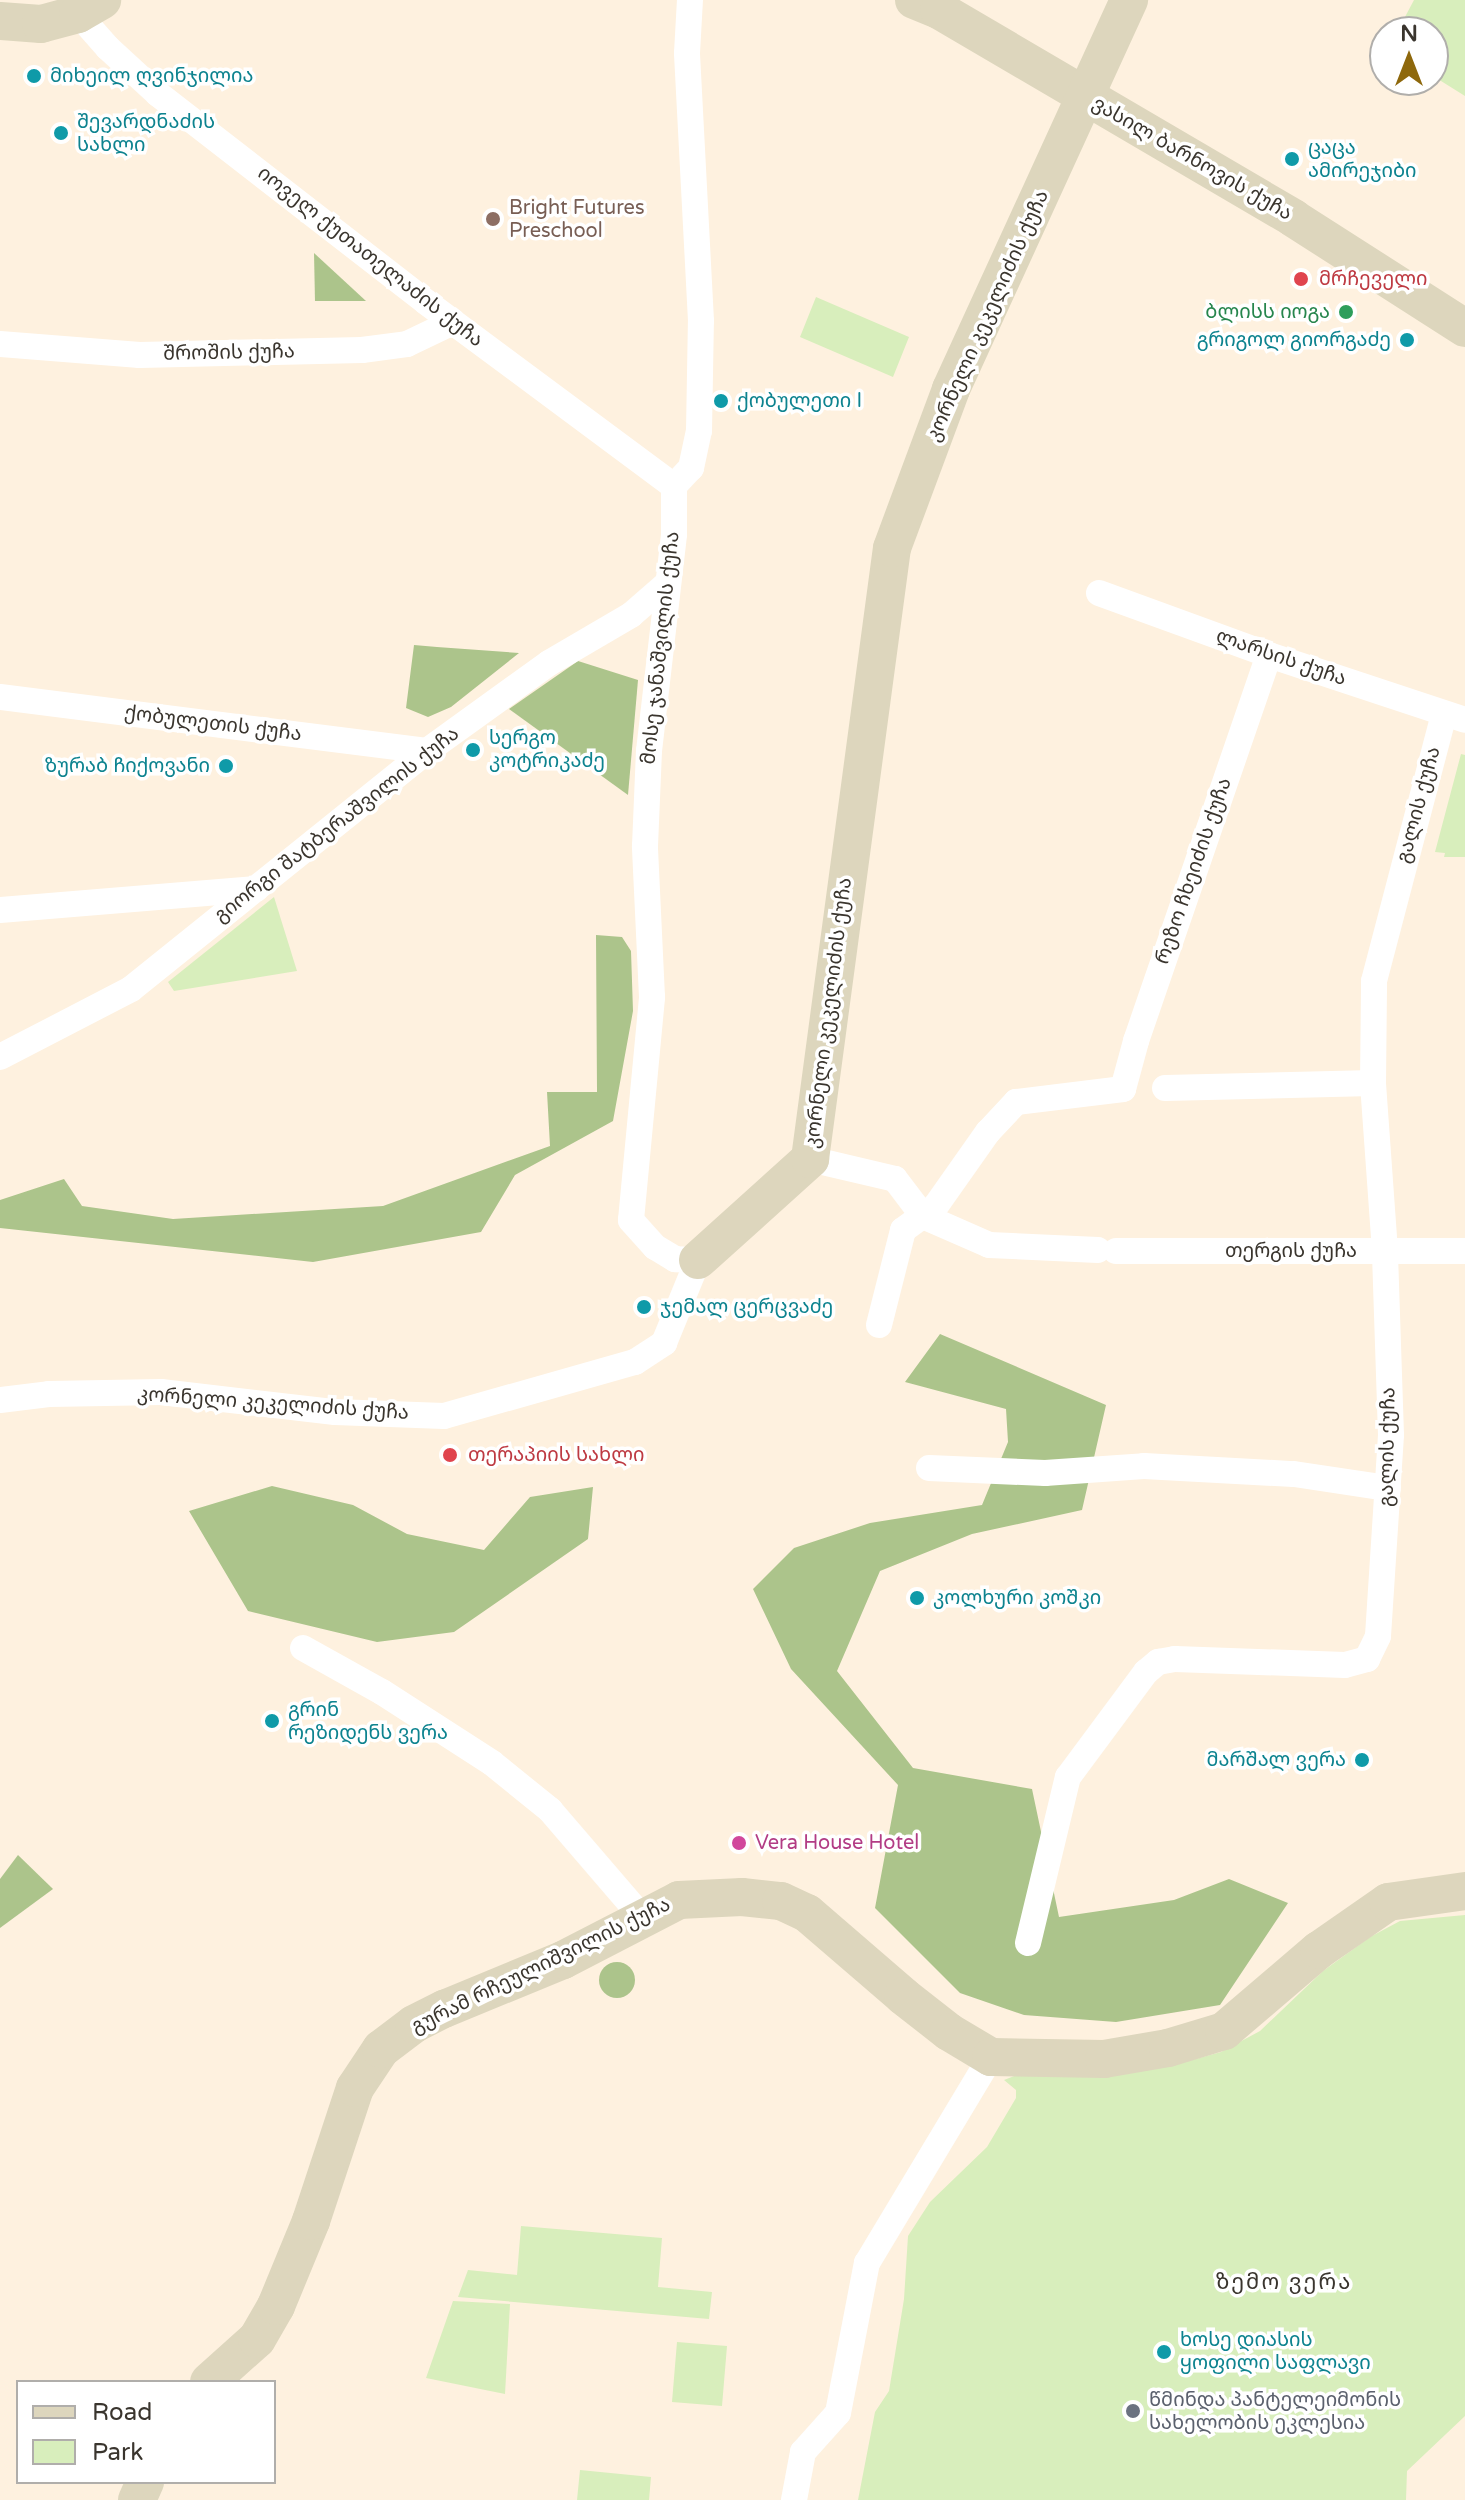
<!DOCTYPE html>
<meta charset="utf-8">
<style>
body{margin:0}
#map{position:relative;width:1465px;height:2500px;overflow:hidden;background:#fef1df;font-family:"Varela Round","Noto Sans Georgian",sans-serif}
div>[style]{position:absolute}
.green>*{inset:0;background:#d8eebc}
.forest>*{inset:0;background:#acc48b}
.round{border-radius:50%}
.street>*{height:26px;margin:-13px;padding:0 13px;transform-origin:13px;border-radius:13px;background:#fff}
.secondary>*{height:38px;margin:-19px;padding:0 19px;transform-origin:19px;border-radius:19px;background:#ddd6bd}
.dots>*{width:22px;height:22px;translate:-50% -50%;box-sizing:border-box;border:4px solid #fff;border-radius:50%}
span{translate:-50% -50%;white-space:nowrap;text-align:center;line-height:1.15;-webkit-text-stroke:7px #fff;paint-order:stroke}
.culture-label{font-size:20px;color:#0d838f}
.left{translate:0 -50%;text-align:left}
.right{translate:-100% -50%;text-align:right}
.street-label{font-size:20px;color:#3a352e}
.education-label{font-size:20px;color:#785e54}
.health-label{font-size:20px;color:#be3a42}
.leisure-label{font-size:20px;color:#27864d}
.hotel-label{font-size:20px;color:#b23c85}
.worship-label{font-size:20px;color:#5b616d}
.neighbourhood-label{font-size:22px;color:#3a352e;letter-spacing:2px}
.legend{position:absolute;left:16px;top:2380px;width:260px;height:104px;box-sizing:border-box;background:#fff;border:2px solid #b0aeab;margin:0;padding:10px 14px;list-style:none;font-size:24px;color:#3a352e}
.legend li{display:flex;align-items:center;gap:16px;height:40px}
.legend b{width:40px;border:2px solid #b0aeab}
.north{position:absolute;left:1369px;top:16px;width:80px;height:80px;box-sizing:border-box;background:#fff;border:2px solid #b0aeab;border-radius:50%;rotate:0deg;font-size:22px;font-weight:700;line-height:32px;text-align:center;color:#3a352e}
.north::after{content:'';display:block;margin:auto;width:28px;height:36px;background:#8e680c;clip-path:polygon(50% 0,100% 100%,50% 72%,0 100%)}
</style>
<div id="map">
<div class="green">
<div style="clip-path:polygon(1414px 0,1465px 0,1465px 96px,1433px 76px,1433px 32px,1397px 32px)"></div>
<div style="clip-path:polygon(816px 297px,909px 337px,893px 377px,800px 337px)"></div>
<div style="clip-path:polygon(1461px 754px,1465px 755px,1465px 857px,1444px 857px,1445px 853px,1435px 852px)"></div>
<div style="clip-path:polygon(274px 897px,297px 971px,174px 991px,168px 982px)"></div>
<div style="clip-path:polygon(1465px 1915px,1465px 2416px,1407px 2471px,1406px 2500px,858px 2500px,875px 2412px,889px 2391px,904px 2299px,908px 2236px,930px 2202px,987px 2147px,1016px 2098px,1016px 2090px,1004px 2080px,1019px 2074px,1170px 2066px,1221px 2052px,1260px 2031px,1323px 1971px,1370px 1937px,1400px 1921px)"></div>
<div style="clip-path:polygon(521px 2226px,662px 2238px,658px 2287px,712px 2292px,709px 2319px,458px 2297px,468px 2270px,517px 2275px)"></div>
<div style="clip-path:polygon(453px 2301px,510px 2304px,505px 2394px,426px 2378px)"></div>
<div style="clip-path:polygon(677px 2342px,727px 2346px,722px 2406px,672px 2402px)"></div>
<div style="clip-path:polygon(580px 2470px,651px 2477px,649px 2500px,577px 2500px)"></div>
</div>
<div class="forest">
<div style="clip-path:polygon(314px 253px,366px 301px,315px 301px)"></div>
<div style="clip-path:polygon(414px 645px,437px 647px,519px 653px,451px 707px,428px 717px,406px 708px)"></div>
<div style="clip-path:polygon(578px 661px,638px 680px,628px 795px,509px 709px)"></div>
<div style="clip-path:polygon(596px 935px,622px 937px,631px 951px,633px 1011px,613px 1121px,515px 1175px,481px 1232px,313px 1262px,0 1228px,0 1200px,64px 1179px,82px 1206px,173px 1219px,383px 1206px,550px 1146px,547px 1092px,597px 1092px)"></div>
<div style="clip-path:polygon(940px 1334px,1106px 1405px,1082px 1510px,972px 1534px,880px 1571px,837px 1671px,913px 1768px,1032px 1789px,1059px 1917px,1174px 1900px,1229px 1879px,1288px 1903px,1220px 2005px,1116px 2022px,1024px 2015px,960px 1993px,875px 1908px,898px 1785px,791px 1669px,753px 1589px,794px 1548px,870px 1523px,982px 1505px,1008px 1442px,1006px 1409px,905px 1382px)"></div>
<div style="clip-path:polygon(272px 1486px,353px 1505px,407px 1534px,484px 1550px,530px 1497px,593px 1487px,588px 1539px,454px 1632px,377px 1642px,248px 1611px,189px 1511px)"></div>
<div style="clip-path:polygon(18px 1855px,53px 1889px,0 1928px,0 1879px)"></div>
<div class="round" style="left:599px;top:1962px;width:36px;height:36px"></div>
</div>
<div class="street">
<div style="left:78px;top:14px;width:45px;rotate:48.6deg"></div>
<div style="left:108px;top:48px;width:68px;rotate:42.6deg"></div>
<div style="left:158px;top:94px;width:339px;rotate:37.8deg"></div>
<div style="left:426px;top:302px;width:309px;rotate:36.6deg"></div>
<div style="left:0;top:344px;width:140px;rotate:4.5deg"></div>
<div style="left:140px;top:355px;width:222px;rotate:-1.3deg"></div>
<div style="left:362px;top:350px;width:45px;rotate:-7.6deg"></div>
<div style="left:407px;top:344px;width:51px;rotate:-25.6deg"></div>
<div style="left:674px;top:486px;width:25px;rotate:-47deg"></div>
<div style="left:691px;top:468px;width:38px;rotate:-78deg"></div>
<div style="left:699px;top:431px;width:110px;rotate:-89deg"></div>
<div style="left:701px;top:321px;width:268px;rotate:-93deg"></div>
<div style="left:687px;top:53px;width:53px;rotate:-86.8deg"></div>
<div style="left:1099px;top:593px;width:181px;rotate:20deg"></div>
<div style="left:1269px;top:655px;width:206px;rotate:18.3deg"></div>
<div style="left:0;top:697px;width:430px;rotate:7.2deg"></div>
<div style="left:0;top:910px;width:257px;rotate:-4.7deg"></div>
<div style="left:0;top:1057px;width:148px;rotate:-27.4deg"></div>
<div style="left:131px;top:989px;width:380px;rotate:-38.8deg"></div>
<div style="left:427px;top:751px;width:150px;rotate:-35.8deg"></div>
<div style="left:549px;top:663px;width:95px;rotate:-30.3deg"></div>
<div style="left:631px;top:615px;width:49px;rotate:-40.9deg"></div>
<div style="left:1165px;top:1088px;width:208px;rotate:-1.4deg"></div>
<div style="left:810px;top:1159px;width:87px;rotate:13.2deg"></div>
<div style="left:895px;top:1179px;width:46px;rotate:52.9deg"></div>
<div style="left:923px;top:1216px;width:72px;rotate:23.7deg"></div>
<div style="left:989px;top:1245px;width:109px;rotate:2.6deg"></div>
<div style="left:1116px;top:1251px;width:349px"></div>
<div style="left:879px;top:1325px;width:98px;rotate:-75.8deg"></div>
<div style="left:903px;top:1230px;width:39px;rotate:-36deg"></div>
<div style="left:935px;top:1207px;width:92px;rotate:-54.8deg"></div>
<div style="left:988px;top:1132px;width:41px;rotate:-47deg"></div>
<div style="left:1016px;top:1102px;width:108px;rotate:-6.9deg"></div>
<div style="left:1123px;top:1089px;width:50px;rotate:-74.8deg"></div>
<div style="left:1136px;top:1041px;width:408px;rotate:-71deg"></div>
<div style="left:0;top:1400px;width:49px;rotate:-7deg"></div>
<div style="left:49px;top:1394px;width:112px;rotate:-1deg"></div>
<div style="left:161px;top:1392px;width:175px;rotate:6.6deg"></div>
<div style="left:335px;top:1412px;width:109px;rotate:2.1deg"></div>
<div style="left:444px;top:1416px;width:198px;rotate:-15.8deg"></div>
<div style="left:635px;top:1362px;width:35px;rotate:-33deg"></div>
<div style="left:664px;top:1343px;width:90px;rotate:-67.7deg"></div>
<div style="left:698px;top:1260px;width:23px;rotate:-178deg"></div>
<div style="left:675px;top:1259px;width:23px;rotate:-149deg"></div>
<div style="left:655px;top:1247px;width:36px;rotate:-132deg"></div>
<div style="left:631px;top:1220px;width:224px;rotate:-84.6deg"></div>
<div style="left:652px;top:997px;width:151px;rotate:-92.7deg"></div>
<div style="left:645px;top:846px;width:95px;rotate:-87.6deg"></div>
<div style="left:649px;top:751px;width:218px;rotate:-83.4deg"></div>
<div style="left:674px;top:534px;width:48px;rotate:-90deg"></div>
<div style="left:929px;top:1468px;width:116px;rotate:2.5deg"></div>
<div style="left:1045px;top:1473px;width:99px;rotate:-4deg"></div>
<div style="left:1144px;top:1466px;width:150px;rotate:3.1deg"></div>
<div style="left:1294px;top:1474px;width:95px;rotate:8.5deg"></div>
<div style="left:303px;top:1648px;width:90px;rotate:29.1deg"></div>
<div style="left:382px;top:1692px;width:131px;rotate:32.8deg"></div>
<div style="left:492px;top:1763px;width:75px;rotate:39deg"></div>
<div style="left:550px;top:1810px;width:143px;rotate:49.3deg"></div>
<div style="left:1028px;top:1943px;width:171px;rotate:-76.5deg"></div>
<div style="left:1068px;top:1777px;width:131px;rotate:-53.4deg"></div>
<div style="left:1146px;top:1672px;width:16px;rotate:-40deg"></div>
<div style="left:1158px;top:1662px;width:17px;rotate:-10deg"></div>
<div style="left:1175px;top:1659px;width:170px;rotate:2deg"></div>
<div style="left:1345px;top:1665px;width:23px;rotate:-15deg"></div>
<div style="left:1367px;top:1659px;width:25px;rotate:-64deg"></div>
<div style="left:1378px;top:1636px;width:201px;rotate:-86.3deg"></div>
<div style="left:1391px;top:1435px;width:184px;rotate:-91.9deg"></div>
<div style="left:1385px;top:1251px;width:168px;rotate:-94.1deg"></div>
<div style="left:1373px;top:1083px;width:102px;rotate:-89.4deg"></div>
<div style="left:1374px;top:981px;width:276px;rotate:-75.3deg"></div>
<div style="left:794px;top:2500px;width:49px;rotate:-79.4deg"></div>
<div style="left:803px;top:2452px;width:52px;rotate:-48.1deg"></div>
<div style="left:838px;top:2413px;width:153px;rotate:-79.1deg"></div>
<div style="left:867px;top:2263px;width:240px;rotate:-59deg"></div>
</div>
<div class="secondary">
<div style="left:914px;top:0;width:27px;rotate:22deg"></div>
<div style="left:939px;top:10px;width:411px;rotate:30.4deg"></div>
<div style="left:1293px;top:218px;width:204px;rotate:32.6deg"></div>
<div style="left:0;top:21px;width:41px;rotate:4.2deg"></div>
<div style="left:41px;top:24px;width:38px;rotate:-15deg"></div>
<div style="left:78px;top:14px;width:28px;rotate:-30deg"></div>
<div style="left:698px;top:1260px;width:151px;rotate:-42deg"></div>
<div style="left:810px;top:1159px;width:616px;rotate:-82.36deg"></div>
<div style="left:892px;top:548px;width:170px;rotate:-69.6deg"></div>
<div style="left:951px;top:389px;width:428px;rotate:-65.4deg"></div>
<div style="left:209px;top:2382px;width:64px;rotate:-41.9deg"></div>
<div style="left:257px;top:2339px;width:38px;rotate:-60deg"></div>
<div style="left:276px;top:2306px;width:92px;rotate:-67.6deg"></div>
<div style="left:311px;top:2221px;width:140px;rotate:-71.7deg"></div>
<div style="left:355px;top:2088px;width:47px;rotate:-56.3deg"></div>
<div style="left:381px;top:2049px;width:41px;rotate:-37.1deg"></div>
<div style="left:414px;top:2024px;width:34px;rotate:-27deg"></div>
<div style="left:444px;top:2009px;width:129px;rotate:-22.4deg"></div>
<div style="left:563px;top:1960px;width:131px;rotate:-27.3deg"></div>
<div style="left:679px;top:1900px;width:63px;rotate:-2.7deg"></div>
<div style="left:742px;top:1897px;width:39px;rotate:6deg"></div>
<div style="left:781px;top:1901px;width:29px;rotate:25deg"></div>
<div style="left:807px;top:1913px;width:127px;rotate:40.8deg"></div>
<div style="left:903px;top:1996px;width:58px;rotate:38deg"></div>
<div style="left:949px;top:2032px;width:49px;rotate:30.8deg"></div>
<div style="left:991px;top:2057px;width:113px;rotate:1deg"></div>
<div style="left:1104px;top:2059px;width:65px;rotate:-9.8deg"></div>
<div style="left:1168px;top:2048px;width:59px;rotate:-16.9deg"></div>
<div style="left:1224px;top:2031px;width:125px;rotate:-40.5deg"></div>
<div style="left:1319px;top:1950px;width:84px;rotate:-34.8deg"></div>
<div style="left:1388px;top:1902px;width:78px;rotate:-8.1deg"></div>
<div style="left:137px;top:2500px;width:20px;rotate:-66deg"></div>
</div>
<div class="dots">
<div style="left:34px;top:76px;background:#0f9aa8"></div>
<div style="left:61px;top:133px;background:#0f9aa8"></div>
<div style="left:1292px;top:159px;background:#0f9aa8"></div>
<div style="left:493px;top:219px;background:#8d6e63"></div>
<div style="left:1301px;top:279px;background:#e0444e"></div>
<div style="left:1346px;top:312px;background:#2e9e5b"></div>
<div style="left:1407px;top:340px;background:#0f9aa8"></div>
<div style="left:721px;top:401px;background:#0f9aa8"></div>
<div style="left:473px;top:750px;background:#0f9aa8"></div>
<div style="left:226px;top:766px;background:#0f9aa8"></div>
<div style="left:644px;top:1307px;background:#0f9aa8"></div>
<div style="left:450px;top:1455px;background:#e0444e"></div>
<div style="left:917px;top:1598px;background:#0f9aa8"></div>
<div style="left:272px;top:1721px;background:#0f9aa8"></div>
<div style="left:1362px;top:1760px;background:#0f9aa8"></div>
<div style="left:739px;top:1843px;background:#d1479c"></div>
<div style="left:1164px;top:2352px;background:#0f9aa8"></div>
<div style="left:1133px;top:2411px;background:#6b7280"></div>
</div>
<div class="culture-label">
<span class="left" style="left:50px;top:76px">მიხეილ ღვინჯილია</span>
<span class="left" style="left:77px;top:134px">შევარდნაძის<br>სახლი</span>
<span class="left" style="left:1308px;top:160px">ცაცა<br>ამირეჯიბი</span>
<span class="right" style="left:1391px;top:340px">გრიგოლ გიორგაძე</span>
<span class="left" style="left:737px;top:401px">ქობულეთი I</span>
<span class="left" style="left:489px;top:750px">სერგო<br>კოტრიკაძე</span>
<span class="right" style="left:210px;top:766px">ზურაბ ჩიქოვანი</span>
<span class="left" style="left:660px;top:1307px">ჯემალ ცერცვაძე</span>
<span class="left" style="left:933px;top:1598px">კოლხური კოშკი</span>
<span class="left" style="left:288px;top:1722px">გრინ<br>რეზიდენს ვერა</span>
<span class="right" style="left:1346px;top:1760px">მარშალ ვერა</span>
<span class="left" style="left:1180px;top:2352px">ხოსე დიასის<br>ყოფილი საფლავი</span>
</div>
<div class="street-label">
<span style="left:1192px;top:159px;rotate:30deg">ვასილ ბარნოვის ქუჩა</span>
<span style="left:370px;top:257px;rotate:38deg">იოველ ქუთათელაძის ქუჩა</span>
<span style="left:988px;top:316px;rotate:-66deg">კორნელი კეკელიძის ქუჩა</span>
<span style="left:229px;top:353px;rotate:-1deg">შროშის ქუჩა</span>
<span style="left:661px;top:648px;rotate:-84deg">მოსე ჯანაშვილის ქუჩა</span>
<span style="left:1281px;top:658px;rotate:19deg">ლარსის ქუჩა</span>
<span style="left:213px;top:724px;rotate:7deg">ქობულეთის ქუჩა</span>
<span style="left:1419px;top:805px;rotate:-75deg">გალის ქუჩა</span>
<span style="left:337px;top:825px;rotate:-38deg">გიორგი შატბერაშვილის ქუჩა</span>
<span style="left:1194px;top:871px;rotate:-71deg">რეზო ჩხეიძის ქუჩა</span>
<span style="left:829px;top:1013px;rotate:-83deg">კორნელი კეკელიძის ქუჩა</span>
<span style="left:1291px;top:1251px">თერგის ქუჩა</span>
<span style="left:273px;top:1404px;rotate:4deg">კორნელი კეკელიძის ქუჩა</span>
<span style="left:1388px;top:1447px;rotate:-89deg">გალის ქუჩა</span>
<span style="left:541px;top:1966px;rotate:-26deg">გურამ რჩეულიშვილის ქუჩა</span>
</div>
<div class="education-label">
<span class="left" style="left:509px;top:220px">Bright Futures<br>Preschool</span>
</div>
<div class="health-label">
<span class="left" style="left:1319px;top:279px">მრჩეველი</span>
<span class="left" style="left:468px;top:1455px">თერაპიის სახლი</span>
</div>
<div class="leisure-label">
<span class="right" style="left:1330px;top:312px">ბლისს იოგა</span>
</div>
<div class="hotel-label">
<span class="left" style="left:755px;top:1843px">Vera House Hotel</span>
</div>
<div class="worship-label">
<span class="left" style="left:1149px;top:2412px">წმინდა პანტელეიმონის<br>სახელობის ეკლესია</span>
</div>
<div class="neighbourhood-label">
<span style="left:1284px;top:2283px">ზემო ვერა</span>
</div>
<ul class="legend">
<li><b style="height:10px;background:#ddd6bd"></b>Road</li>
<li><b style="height:22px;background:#d8eebc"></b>Park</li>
</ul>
<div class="north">N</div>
</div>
